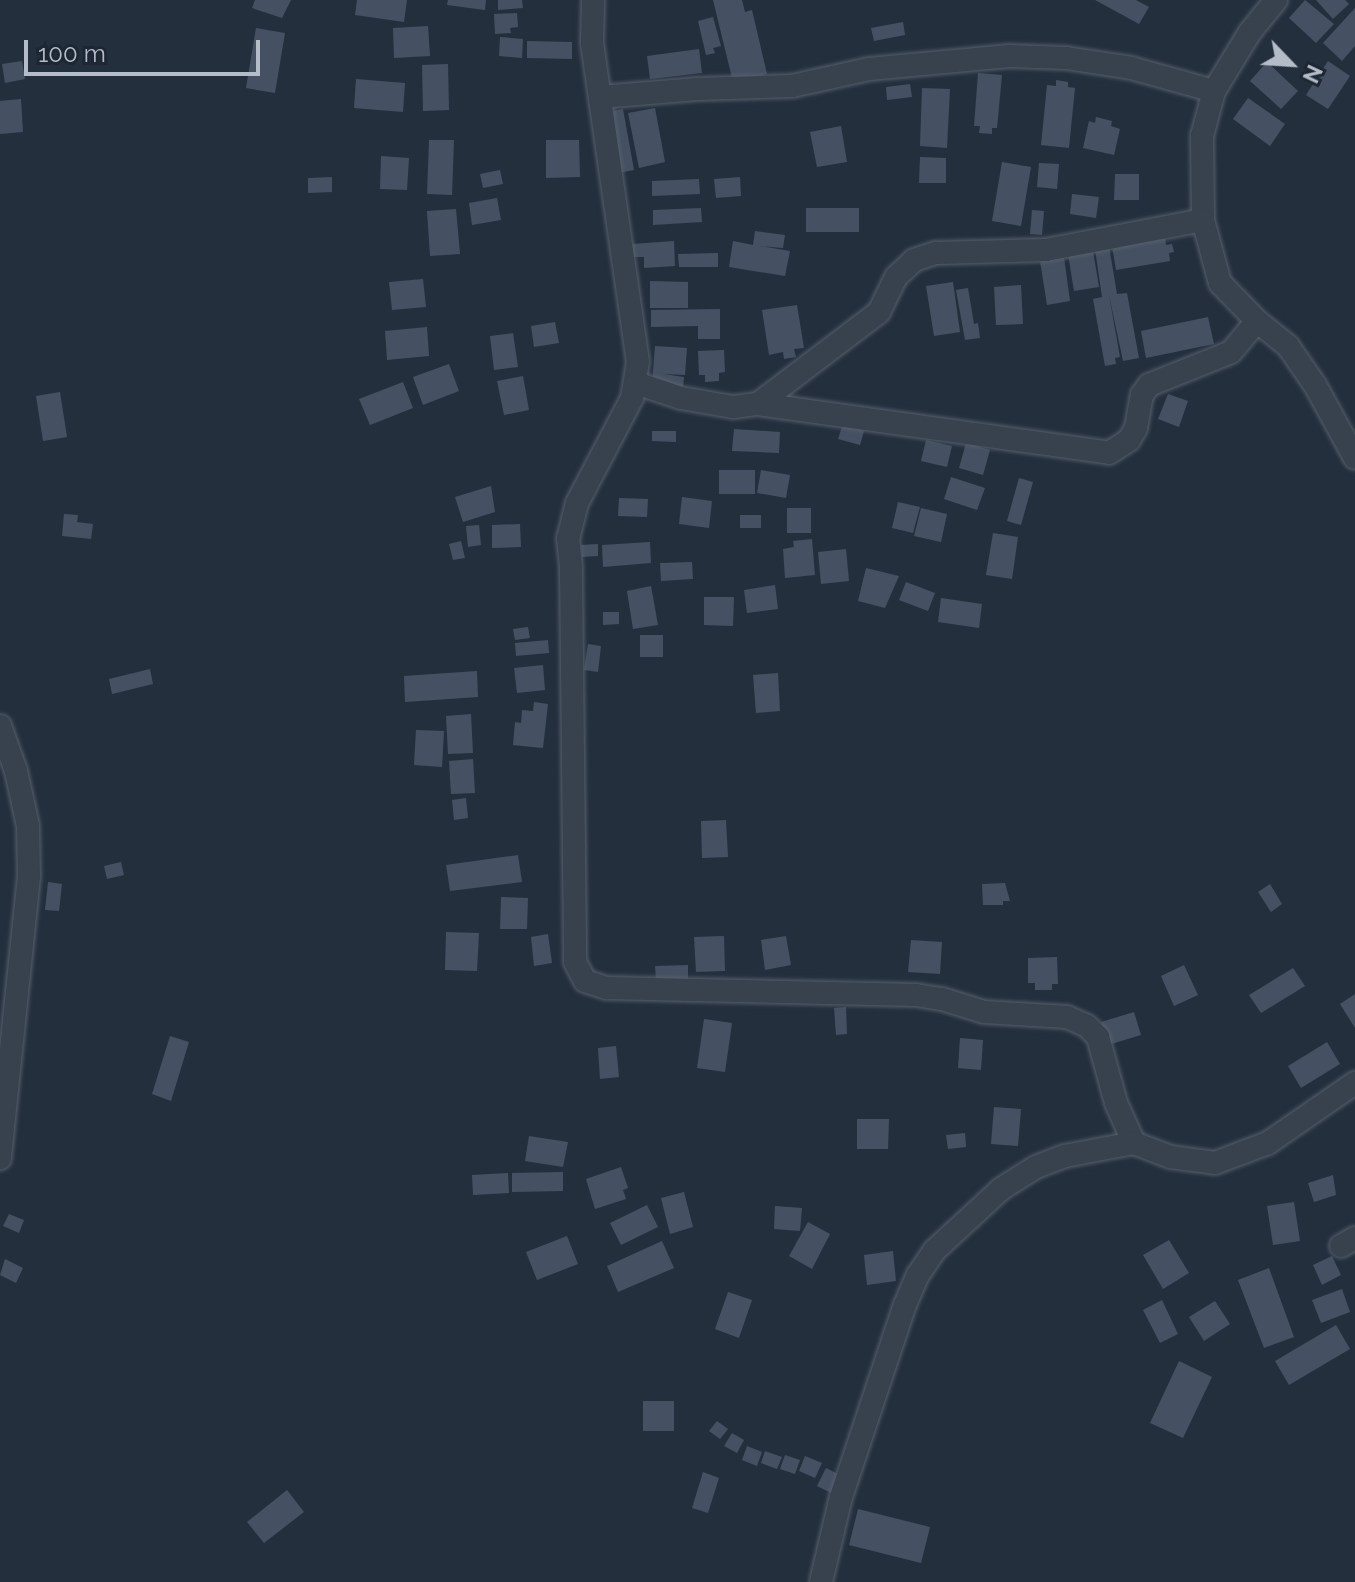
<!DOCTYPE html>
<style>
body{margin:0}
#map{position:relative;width:1355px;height:1582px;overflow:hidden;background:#242f3e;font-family:Raleway,sans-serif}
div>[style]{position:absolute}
.building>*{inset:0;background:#455162}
.roads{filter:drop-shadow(0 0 2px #565f6c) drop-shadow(0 0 2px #565f6c)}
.minor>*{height:22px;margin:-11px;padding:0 11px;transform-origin:11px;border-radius:11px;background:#38414e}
span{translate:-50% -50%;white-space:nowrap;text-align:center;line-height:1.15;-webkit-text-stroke:7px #1d2633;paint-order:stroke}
.north{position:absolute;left:1251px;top:24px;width:80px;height:80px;-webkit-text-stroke:6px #1d2633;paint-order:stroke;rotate:115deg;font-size:22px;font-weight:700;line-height:32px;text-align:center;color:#b4bcc9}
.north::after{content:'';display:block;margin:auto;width:28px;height:36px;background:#b4bcc9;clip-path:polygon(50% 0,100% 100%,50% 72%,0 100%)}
.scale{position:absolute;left:24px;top:40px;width:236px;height:36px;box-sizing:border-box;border:4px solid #b4bcc9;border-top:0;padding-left:10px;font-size:24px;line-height:28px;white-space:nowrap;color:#b4bcc9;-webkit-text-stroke:6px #1d2633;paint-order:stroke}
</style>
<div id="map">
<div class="building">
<div style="clip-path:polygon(255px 0,291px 0,282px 18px,252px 8px)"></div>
<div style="clip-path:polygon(357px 0,407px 0,404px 22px,355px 15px)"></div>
<div style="clip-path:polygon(448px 0,486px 0,485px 10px,447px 5px)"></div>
<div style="clip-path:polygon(498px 0,522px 0,523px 8px,498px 10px)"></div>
<div style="clip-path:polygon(713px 0,742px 0,745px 12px,752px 10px,767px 74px,733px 82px)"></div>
<div style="clip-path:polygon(1095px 0,1136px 0,1149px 7px,1139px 24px)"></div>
<div style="clip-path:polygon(1305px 0,1334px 24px,1316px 43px,1289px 18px)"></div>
<div style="clip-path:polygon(1316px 0,1345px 0,1349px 4px,1333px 19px)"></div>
<div style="clip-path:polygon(1355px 8px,1355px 46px,1342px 61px,1323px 43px)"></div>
<div style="clip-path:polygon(517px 13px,518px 27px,510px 28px,511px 33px,495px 34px,494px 14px)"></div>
<div style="clip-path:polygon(713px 17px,721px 46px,713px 48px,715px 53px,706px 55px,698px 21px)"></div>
<div style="clip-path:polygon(903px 22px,905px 35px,874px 41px,871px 28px)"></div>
<div style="clip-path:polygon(428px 26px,430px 56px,394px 58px,393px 28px)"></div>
<div style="clip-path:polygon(256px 28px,285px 33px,275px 93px,246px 88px)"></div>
<div style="clip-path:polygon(500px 37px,523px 39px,522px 58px,499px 56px)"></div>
<div style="clip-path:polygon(527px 41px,572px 42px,572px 59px,527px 58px)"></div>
<div style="clip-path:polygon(699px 49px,702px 73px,650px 79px,647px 56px)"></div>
<div style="clip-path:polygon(22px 61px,25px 79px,5px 83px,2px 64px)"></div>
<div style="clip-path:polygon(1328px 61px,1350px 76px,1328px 109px,1306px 95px)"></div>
<div style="clip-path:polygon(1267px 62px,1298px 91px,1281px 109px,1250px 81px)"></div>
<div style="clip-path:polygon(448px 64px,449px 110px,423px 111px,422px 65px)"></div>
<div style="clip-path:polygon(978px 73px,1002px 75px,997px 128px,992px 128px,992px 134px,979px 133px,980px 126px,974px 126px)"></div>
<div style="clip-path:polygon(356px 79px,405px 83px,403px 112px,354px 108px)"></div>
<div style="clip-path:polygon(1056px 80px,1068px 82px,1068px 87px,1075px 88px,1069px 148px,1041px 145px,1047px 85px,1056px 86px)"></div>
<div style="clip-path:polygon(910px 84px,912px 97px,887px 100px,886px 87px)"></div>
<div style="clip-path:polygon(922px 88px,950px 89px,947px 148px,920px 146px)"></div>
<div style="clip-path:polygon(1248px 98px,1285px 124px,1270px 146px,1233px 119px)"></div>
<div style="clip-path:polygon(21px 99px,23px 132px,0 134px,0 101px)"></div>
<div style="clip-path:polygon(655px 108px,665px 162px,639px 168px,628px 113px)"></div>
<div style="clip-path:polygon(623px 109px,634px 170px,618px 173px,607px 112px)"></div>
<div style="clip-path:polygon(1096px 117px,1112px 121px,1111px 126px,1120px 129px,1114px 155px,1083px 148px,1089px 121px,1095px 123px)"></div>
<div style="clip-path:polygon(841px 126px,847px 162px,817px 167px,810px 132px)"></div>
<div style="clip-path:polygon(429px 140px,454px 140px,452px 195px,427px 194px)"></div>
<div style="clip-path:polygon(546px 140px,579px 140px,580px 177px,546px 178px)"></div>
<div style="clip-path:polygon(381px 156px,409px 158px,407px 190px,380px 189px)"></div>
<div style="clip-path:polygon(920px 157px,946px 158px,946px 183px,919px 183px)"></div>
<div style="clip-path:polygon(1002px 162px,1031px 167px,1021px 226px,992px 221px)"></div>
<div style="clip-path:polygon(1039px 163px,1059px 164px,1057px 189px,1037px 187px)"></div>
<div style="clip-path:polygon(500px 170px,503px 184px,483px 188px,480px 174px)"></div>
<div style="clip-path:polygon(1115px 174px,1139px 174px,1139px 200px,1114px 200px)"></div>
<div style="clip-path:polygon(332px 177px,332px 192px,308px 193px,308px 178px)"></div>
<div style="clip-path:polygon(740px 177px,741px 196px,716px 198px,714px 179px)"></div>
<div style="clip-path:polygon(699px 179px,700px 194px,652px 196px,652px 181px)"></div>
<div style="clip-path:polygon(1072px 194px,1099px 197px,1096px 218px,1070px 214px)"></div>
<div style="clip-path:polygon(497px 198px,501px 220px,472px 225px,469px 203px)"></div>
<div style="clip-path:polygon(701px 208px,702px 222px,653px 225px,653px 210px)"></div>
<div style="clip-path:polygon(806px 208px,859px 208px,859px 232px,806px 232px)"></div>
<div style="clip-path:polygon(456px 209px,460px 254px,430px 256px,427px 211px)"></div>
<div style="clip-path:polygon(1032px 210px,1044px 211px,1042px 235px,1030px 234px)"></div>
<div style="clip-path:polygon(755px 231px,785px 235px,783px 248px,760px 246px,790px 251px,785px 276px,729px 267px,733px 241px,753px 245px)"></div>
<div style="clip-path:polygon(1165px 237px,1166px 245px,1172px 244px,1174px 252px,1169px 253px,1170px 261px,1116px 270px,1112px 246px)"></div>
<div style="clip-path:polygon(674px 241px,675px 266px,644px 268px,644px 257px,633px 257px,632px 244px)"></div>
<div style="clip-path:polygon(1109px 246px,1117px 294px,1127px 293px,1139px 358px,1123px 361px,1109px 295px,1120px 357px,1115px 358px,1116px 364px,1105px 366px,1093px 299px,1102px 297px,1095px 249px)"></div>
<div style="clip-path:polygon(1093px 251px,1099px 287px,1074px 291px,1068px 254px)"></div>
<div style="clip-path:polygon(718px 253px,718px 267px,679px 267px,678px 254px)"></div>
<div style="clip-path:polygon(1064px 257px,1070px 301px,1047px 305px,1040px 261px)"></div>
<div style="clip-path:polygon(423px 279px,426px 307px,392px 310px,389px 282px)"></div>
<div style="clip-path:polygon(650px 281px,688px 282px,688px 308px,650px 308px)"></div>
<div style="clip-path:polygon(953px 282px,960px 332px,934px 336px,926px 286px)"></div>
<div style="clip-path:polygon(1021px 285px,1023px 324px,996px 325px,994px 287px)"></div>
<div style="clip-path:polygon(968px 288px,974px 324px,978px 323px,980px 338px,965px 340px,956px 290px)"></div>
<div style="clip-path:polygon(797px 305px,804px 348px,794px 349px,796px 357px,784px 359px,783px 352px,769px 355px,762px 310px)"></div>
<div style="clip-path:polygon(720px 309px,720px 339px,698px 339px,698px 326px,651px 327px,651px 310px)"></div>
<div style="clip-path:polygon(1208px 317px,1214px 344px,1146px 358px,1141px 331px)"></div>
<div style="clip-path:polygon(555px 322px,559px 343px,534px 347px,531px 326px)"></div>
<div style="clip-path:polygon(427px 327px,429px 356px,387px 360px,385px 331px)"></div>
<div style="clip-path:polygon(513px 333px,518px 367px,494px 370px,490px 336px)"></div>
<div style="clip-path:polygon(655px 346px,687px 348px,685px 375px,663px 374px,684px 377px,683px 387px,652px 383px)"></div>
<div style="clip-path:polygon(724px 350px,725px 372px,719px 373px,719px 381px,705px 382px,705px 375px,699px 375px,698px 351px)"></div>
<div style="clip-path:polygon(449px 364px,459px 391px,423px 405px,413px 377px)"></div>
<div style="clip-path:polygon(523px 376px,529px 410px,504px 415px,497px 381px)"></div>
<div style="clip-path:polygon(403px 382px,413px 408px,370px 425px,359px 399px)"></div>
<div style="clip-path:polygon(60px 392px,67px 437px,43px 441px,36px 396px)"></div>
<div style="clip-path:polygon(1168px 394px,1188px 401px,1179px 427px,1158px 419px)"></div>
<div style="clip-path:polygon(843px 424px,864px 431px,860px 445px,838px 439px)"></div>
<div style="clip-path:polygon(734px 429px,780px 432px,779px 453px,732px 451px)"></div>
<div style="clip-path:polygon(652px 431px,676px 431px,676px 442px,652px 441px)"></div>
<div style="clip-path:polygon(926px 440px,952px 446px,947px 467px,921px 461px)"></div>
<div style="clip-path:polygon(966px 443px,990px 450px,983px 475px,959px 468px)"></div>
<div style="clip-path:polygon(719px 470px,755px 470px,755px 494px,719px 494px)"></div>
<div style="clip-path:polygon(761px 470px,790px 475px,786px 498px,757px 493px)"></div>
<div style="clip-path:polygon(951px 477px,985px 488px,977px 510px,944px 499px)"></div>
<div style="clip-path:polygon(1019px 478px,1033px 482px,1021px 525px,1007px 521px)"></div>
<div style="clip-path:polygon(491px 486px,495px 512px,463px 522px,455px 497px)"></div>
<div style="clip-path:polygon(682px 497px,712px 501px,709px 528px,679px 524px)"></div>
<div style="clip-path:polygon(619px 498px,648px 499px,647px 517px,618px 516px)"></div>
<div style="clip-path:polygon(898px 502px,920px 507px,913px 533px,892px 528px)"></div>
<div style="clip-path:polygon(787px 508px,811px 508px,811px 533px,787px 533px)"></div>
<div style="clip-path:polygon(921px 508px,947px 514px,941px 542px,914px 536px)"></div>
<div style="clip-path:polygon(64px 514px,78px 515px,77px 522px,93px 524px,91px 539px,62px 536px)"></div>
<div style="clip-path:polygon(740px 515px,761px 515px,761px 528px,740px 528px)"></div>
<div style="clip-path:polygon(520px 524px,521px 547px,492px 548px,492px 525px)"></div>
<div style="clip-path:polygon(479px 525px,481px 545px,468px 547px,466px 526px)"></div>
<div style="clip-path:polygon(993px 533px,1018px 537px,1012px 579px,986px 575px)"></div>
<div style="clip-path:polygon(812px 539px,815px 575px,785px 578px,783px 549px,794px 547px,793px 541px)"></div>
<div style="clip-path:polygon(461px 541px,465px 558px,453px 560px,449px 544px)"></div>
<div style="clip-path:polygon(650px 542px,651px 563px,603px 567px,602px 545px)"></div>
<div style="clip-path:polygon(598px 544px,598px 556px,582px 557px,581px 545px)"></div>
<div style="clip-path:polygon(846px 549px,849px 581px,821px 584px,818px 552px)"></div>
<div style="clip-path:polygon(692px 562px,693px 579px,661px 581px,660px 563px)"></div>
<div style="clip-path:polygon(866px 568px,899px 576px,885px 608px,858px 601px)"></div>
<div style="clip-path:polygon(906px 582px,935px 593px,928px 611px,899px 600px)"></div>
<div style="clip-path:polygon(775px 585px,778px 609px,747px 613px,744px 590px)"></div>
<div style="clip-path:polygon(651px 586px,658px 625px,633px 629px,627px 591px)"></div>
<div style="clip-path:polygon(704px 597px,734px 597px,733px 626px,704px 625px)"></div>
<div style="clip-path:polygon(941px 598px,982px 604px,979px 628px,938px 622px)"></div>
<div style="clip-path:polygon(603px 612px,619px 612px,619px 624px,603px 625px)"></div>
<div style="clip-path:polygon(528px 627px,530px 638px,515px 640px,513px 629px)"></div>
<div style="clip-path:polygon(640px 635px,663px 635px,663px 657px,640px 657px)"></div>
<div style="clip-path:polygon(548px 640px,549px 653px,516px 656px,515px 643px)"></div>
<div style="clip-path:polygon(588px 644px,601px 646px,598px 672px,584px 670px)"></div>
<div style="clip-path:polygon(543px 665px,545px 690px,517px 693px,514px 668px)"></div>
<div style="clip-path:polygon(150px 669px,153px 684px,112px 694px,109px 679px)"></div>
<div style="clip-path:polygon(477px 671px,478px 697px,405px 702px,404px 676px)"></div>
<div style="clip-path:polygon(778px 673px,780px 711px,756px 713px,753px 675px)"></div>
<div style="clip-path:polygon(534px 702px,548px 704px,543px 748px,513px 745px,515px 722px,521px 723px,522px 710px,533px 711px)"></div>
<div style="clip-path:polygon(471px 714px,473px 753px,448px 754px,446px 716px)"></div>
<div style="clip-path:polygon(416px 730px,444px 731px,442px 767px,414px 765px)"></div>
<div style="clip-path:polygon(473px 759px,475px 793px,451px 794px,449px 761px)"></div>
<div style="clip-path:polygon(466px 798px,468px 818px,454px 820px,452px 800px)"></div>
<div style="clip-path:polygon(726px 820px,728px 857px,702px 858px,701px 821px)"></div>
<div style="clip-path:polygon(518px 855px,522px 882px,450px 891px,446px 865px)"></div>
<div style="clip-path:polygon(121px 862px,124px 875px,107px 879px,104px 866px)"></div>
<div style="clip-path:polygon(48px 882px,62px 884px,59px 911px,45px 910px)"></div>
<div style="clip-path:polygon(1005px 883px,1010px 901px,1003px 901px,1003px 905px,983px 905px,982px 884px)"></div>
<div style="clip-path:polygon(1270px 884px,1282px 904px,1271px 912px,1258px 892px)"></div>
<div style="clip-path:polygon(501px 897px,528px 898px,527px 929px,500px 929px)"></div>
<div style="clip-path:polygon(446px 932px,479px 933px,477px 971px,445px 970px)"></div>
<div style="clip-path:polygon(548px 934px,552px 963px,534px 966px,531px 937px)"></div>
<div style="clip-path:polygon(724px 936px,725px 971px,696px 972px,694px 937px)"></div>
<div style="clip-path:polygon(786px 936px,791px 965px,765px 970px,761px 940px)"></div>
<div style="clip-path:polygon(911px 940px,942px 942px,940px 974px,908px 972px)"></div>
<div style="clip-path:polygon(1057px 957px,1058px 984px,1052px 984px,1052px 990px,1035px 990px,1035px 983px,1028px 983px,1028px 958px)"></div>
<div style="clip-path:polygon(688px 965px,688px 980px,656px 980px,655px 966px)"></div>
<div style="clip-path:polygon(1184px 965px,1198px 995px,1174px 1006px,1161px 976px)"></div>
<div style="clip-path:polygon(1293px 968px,1305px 986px,1261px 1013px,1249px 995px)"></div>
<div style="clip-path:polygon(1355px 994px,1355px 1028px,1340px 1004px)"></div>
<div style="clip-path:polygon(846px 1007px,847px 1034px,836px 1035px,834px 1008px)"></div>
<div style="clip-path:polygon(1134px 1012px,1141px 1035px,1108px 1045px,1101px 1022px)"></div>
<div style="clip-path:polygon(704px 1019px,732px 1023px,725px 1072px,697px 1068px)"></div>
<div style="clip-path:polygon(170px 1036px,189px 1042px,171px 1101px,152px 1094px)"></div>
<div style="clip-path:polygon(960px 1038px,983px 1040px,981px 1070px,958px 1068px)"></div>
<div style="clip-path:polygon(1327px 1042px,1340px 1064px,1301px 1088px,1288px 1066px)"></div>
<div style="clip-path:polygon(616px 1046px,619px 1077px,600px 1079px,598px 1048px)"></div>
<div style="clip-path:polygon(994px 1107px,1021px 1109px,1018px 1146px,991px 1144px)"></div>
<div style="clip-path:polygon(857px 1119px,889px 1119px,888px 1149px,857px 1149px)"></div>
<div style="clip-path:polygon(965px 1133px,966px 1147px,948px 1149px,946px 1135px)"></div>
<div style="clip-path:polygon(529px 1136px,568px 1142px,563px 1167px,525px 1161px)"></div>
<div style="clip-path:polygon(621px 1167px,628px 1188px,623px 1190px,626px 1199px,595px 1209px,586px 1179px)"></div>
<div style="clip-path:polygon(563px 1172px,563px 1191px,512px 1192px,512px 1173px)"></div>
<div style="clip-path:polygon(508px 1173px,509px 1193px,473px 1195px,472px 1175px)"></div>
<div style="clip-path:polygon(1333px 1175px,1336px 1195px,1314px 1202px,1308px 1183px)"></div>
<div style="clip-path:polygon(684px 1192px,693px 1227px,670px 1234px,661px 1198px)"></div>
<div style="clip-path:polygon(1294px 1202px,1300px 1241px,1273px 1245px,1267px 1206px)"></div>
<div style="clip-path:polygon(647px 1205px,658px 1227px,621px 1245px,610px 1223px)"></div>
<div style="clip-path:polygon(775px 1206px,802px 1208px,800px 1231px,774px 1229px)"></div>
<div style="clip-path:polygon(9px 1214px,24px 1220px,19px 1233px,3px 1226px)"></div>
<div style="clip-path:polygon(808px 1222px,830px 1234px,812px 1269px,789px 1256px)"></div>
<div style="clip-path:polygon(567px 1236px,578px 1264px,537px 1280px,526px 1252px)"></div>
<div style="clip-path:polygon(1169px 1240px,1189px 1273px,1163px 1289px,1143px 1255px)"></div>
<div style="clip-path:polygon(662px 1241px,674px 1268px,618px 1292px,607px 1266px)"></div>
<div style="clip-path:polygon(893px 1251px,896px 1281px,867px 1285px,864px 1255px)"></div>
<div style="clip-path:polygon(1332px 1256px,1341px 1275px,1322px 1285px,1313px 1265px)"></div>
<div style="clip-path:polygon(5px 1259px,23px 1268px,16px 1283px,0 1275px)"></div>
<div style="clip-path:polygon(1269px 1268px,1294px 1337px,1264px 1348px,1238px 1280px)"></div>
<div style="clip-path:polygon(1342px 1289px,1350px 1312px,1321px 1323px,1312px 1300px)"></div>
<div style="clip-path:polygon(728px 1292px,752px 1300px,739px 1338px,715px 1329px)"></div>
<div style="clip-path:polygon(1162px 1300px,1178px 1334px,1160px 1343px,1143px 1310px)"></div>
<div style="clip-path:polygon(1215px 1301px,1230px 1324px,1204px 1341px,1189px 1317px)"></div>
<div style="clip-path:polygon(1336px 1325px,1350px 1349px,1289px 1385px,1275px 1361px)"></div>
<div style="clip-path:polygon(1179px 1361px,1212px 1377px,1183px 1438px,1150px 1423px)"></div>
<div style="clip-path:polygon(643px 1401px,674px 1401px,674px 1431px,643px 1431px)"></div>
<div style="clip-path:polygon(717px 1421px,728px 1429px,720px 1439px,709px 1431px)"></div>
<div style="clip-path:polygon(732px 1433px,744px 1440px,737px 1453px,724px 1446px)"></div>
<div style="clip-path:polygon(747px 1446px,762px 1452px,757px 1466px,742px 1460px)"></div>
<div style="clip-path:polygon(765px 1451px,782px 1457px,777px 1469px,761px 1463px)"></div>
<div style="clip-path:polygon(785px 1455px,800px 1460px,795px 1474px,780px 1469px)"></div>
<div style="clip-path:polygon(805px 1456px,822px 1463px,815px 1478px,799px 1471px)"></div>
<div style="clip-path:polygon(826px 1468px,840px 1475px,831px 1493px,817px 1486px)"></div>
<div style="clip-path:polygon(703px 1472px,719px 1478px,708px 1513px,692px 1508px)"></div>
<div style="clip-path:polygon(287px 1490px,304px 1512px,264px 1543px,247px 1522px)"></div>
<div style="clip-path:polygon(858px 1509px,930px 1527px,921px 1563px,849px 1545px)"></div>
</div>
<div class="roads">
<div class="minor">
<div style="left:593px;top:0;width:43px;rotate:91.3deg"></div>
<div style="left:592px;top:43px;width:321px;rotate:81.8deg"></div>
<div style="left:638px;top:361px;width:37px;rotate:99deg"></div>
<div style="left:632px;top:398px;width:119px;rotate:117.6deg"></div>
<div style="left:577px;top:503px;width:36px;rotate:104deg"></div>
<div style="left:568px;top:538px;width:29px;rotate:84deg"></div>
<div style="left:571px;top:567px;width:395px;rotate:89.4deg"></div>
<div style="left:575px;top:962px;width:21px;rotate:62deg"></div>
<div style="left:585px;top:981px;width:23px;rotate:18deg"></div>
<div style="left:607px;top:988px;width:309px;rotate:1.3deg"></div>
<div style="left:916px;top:995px;width:26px;rotate:9deg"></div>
<div style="left:942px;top:999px;width:44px;rotate:17.2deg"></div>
<div style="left:984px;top:1012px;width:83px;rotate:3.4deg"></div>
<div style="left:1067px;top:1017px;width:22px;rotate:24deg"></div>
<div style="left:1087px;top:1026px;width:16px;rotate:45deg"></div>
<div style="left:1098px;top:1037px;width:68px;rotate:74.7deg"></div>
<div style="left:1116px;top:1103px;width:44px;rotate:65.8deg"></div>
<div style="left:1134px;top:1143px;width:40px;rotate:21deg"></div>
<div style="left:1171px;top:1157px;width:44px;rotate:7.8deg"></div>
<div style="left:1215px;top:1163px;width:57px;rotate:-20.7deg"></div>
<div style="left:1268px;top:1143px;width:106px;rotate:-34.6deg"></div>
<div style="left:1276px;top:0;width:41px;rotate:129.1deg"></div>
<div style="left:1250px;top:32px;width:69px;rotate:121.4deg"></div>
<div style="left:1214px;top:91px;width:47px;rotate:104.9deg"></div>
<div style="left:1202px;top:136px;width:84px;rotate:89.3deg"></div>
<div style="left:1203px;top:220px;width:65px;rotate:74.9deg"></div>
<div style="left:1220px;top:283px;width:53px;rotate:45.8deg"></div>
<div style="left:1257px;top:321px;width:40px;rotate:39deg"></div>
<div style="left:1288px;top:346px;width:47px;rotate:55.3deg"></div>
<div style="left:1315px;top:385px;width:83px;rotate:61.3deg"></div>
<div style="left:600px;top:97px;width:98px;rotate:-4.7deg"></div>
<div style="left:698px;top:89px;width:94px;rotate:-1.8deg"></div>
<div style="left:792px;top:86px;width:79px;rotate:-12.4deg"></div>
<div style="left:869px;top:69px;width:141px;rotate:-5.3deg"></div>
<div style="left:1009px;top:56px;width:57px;rotate:2deg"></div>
<div style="left:1066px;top:58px;width:66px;rotate:8.7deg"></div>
<div style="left:1131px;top:68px;width:86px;rotate:15.5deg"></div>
<div style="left:636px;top:383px;width:47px;rotate:18.4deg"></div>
<div style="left:681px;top:398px;width:53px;rotate:9.8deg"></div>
<div style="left:733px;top:407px;width:25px;rotate:-7deg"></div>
<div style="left:758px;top:404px;width:152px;rotate:-37.2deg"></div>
<div style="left:879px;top:312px;width:39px;rotate:-64deg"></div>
<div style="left:896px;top:277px;width:25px;rotate:-43deg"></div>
<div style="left:914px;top:260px;width:23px;rotate:-18deg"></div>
<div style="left:936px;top:253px;width:110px;rotate:-1.6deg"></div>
<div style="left:1046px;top:250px;width:160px;rotate:-10.8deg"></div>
<div style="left:758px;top:404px;width:354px;rotate:7.9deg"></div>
<div style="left:1109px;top:453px;width:24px;rotate:-33deg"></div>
<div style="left:1129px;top:440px;width:14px;rotate:-60deg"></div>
<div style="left:1136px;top:428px;width:34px;rotate:-80deg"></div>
<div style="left:1142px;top:395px;width:12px;rotate:-55deg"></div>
<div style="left:1149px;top:385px;width:88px;rotate:-21.9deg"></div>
<div style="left:1231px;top:352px;width:40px;rotate:-50deg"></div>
<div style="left:0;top:726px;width:48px;rotate:70.4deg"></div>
<div style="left:16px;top:771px;width:56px;rotate:77.7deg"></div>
<div style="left:28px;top:826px;width:50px;rotate:88.9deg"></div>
<div style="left:29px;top:876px;width:284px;rotate:95.9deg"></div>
<div style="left:1341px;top:1246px;width:16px;rotate:-30deg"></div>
<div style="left:821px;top:1582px;width:87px;rotate:-76.8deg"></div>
<div style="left:841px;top:1497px;width:202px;rotate:-71.6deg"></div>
<div style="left:905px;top:1305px;width:33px;rotate:-67deg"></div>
<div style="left:918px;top:1275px;width:30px;rotate:-56deg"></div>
<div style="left:935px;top:1250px;width:90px;rotate:-42.7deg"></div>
<div style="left:1001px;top:1189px;width:41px;rotate:-32.2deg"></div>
<div style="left:1036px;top:1167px;width:31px;rotate:-21deg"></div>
<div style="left:1065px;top:1156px;width:70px;rotate:-10.7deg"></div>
</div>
</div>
<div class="north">N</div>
<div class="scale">100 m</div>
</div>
